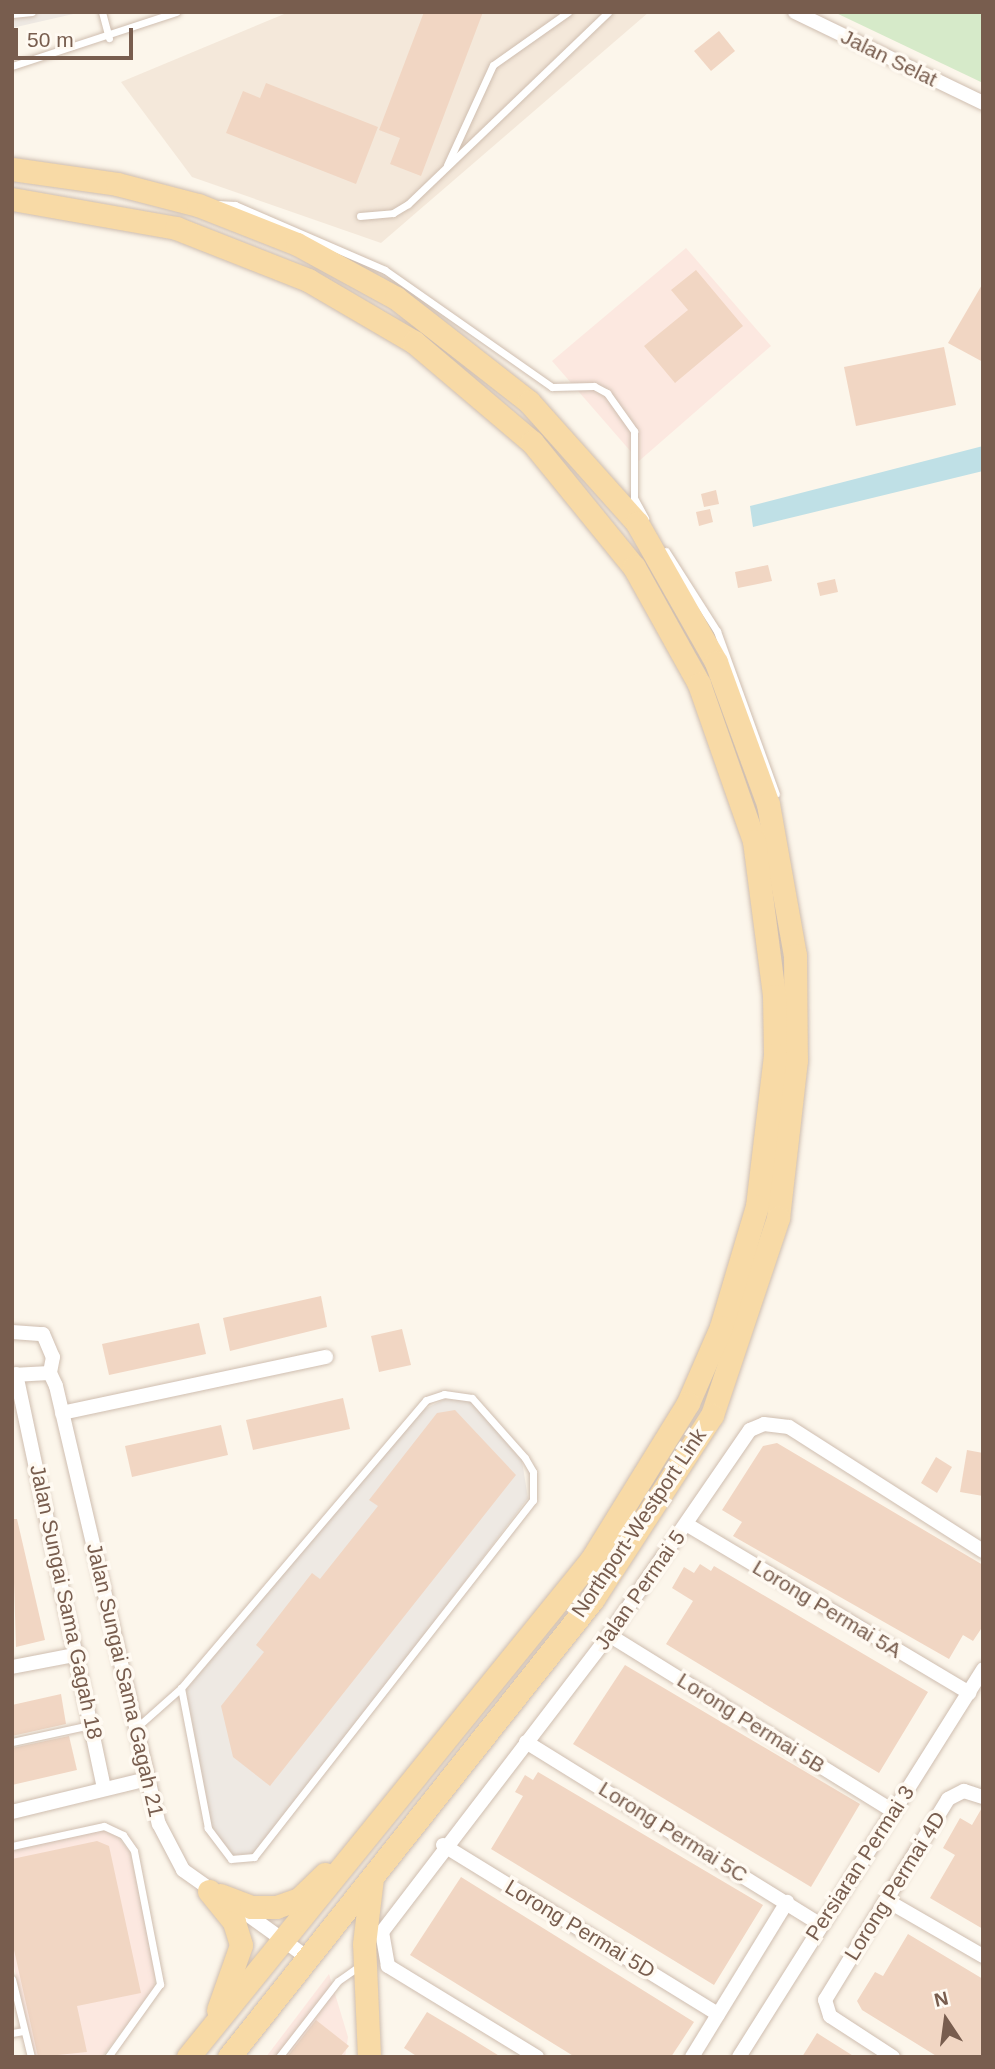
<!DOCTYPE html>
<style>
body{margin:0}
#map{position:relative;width:995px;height:2069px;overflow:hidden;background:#fcf6eb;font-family:Arial,sans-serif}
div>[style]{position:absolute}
.residential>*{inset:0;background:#f4e8da}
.commercial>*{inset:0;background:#fce8e0}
.industrial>*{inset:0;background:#eee9e3}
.green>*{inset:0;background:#d6eac9}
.water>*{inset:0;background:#bfe0e6}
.building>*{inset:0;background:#f1d6c3}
.roads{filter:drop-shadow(0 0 2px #cfbeb0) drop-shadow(0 0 2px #cfbeb0)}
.service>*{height:7px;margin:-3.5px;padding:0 3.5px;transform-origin:3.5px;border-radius:3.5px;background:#fff}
.minor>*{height:14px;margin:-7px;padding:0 7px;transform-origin:7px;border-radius:7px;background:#fff}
.primary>*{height:23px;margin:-11.5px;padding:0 11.5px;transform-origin:11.5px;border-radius:11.5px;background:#f8daa6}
span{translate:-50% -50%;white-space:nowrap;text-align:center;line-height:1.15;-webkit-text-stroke:7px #fffaf2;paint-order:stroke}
.street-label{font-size:21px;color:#785d4e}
.frame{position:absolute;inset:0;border:14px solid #785d4e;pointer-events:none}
.north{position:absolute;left:911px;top:1985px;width:70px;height:70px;-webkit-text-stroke:5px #fffaf2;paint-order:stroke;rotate:347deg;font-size:19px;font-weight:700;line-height:28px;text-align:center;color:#785d4e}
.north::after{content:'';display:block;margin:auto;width:24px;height:32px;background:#785d4e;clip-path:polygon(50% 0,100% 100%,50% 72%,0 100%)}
.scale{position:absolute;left:14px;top:28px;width:119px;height:32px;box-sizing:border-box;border:4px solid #785d4e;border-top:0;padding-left:9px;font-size:21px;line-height:24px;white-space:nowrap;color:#785d4e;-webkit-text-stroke:5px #fffaf2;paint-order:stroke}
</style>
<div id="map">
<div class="residential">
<div style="clip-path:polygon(289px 12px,649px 12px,381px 243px,192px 177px,121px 82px)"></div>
</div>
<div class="commercial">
<div style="clip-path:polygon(686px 248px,771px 346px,639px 461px,552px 361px)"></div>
<div style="clip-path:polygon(98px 1829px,114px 1832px,130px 1852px,156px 1970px,154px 1990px,102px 2057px,35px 2057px,12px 1958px,12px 1851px)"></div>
<div style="clip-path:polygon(329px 1974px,348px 2037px,345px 2057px,266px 2057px)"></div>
</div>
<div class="industrial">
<div style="clip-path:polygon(12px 12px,82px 12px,12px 28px)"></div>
<div style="clip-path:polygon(445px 1399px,471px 1401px,522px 1461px,528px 1498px,312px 1783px,253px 1854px,233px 1855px,212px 1828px,186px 1690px,415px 1414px)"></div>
</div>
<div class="green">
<div style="clip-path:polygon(834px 12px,983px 12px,983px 83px)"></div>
</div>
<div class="water">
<div style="clip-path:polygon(983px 446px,983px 471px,753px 527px,750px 506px)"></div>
</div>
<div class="building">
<div style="clip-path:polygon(424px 12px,483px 12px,421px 176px,390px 164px,400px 138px,379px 130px)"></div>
<div style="clip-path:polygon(719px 31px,735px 51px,711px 71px,694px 51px)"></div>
<div style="clip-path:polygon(266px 83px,378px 127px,356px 184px,226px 133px,243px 91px,260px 98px)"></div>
<div style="clip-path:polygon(696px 270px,743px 326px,675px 383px,644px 346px,688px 310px,671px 290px)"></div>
<div style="clip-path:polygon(983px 283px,983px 362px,948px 343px)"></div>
<div style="clip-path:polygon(944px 347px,956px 405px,856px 426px,844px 367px)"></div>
<div style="clip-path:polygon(716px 490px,719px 504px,704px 507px,701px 494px)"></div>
<div style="clip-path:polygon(710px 509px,713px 522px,699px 526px,696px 512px)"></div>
<div style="clip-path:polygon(768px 565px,772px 581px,738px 588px,735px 572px)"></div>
<div style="clip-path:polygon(835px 579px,838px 592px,820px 596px,817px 583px)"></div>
<div style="clip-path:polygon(321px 1296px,327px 1327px,230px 1351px,223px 1318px)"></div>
<div style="clip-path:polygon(199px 1323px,206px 1354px,109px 1375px,102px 1344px)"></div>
<div style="clip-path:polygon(402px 1329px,411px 1365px,379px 1372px,371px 1336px)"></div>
<div style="clip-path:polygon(343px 1398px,350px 1429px,253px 1450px,246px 1420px)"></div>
<div style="clip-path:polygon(455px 1410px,516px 1475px,270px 1786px,233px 1757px,221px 1706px,264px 1652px,256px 1645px,312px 1573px,320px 1579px,378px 1506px,369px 1500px,437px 1413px)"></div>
<div style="clip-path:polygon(221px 1425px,228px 1455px,132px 1477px,125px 1446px)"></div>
<div style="clip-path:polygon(777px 1443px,983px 1565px,983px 1626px,973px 1641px,963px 1635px,949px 1659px,733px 1536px,742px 1522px,722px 1510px,763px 1446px)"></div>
<div style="clip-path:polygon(967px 1450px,983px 1453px,983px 1496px,960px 1492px)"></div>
<div style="clip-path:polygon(936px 1457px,952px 1467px,937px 1493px,921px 1483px)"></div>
<div style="clip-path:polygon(12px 1519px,17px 1519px,45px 1640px,16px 1647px)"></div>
<div style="clip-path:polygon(700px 1564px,711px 1571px,714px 1566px,928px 1692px,879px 1773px,666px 1644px,693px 1601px,672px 1588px,684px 1567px,694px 1573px)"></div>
<div style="clip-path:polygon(625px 1665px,860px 1804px,811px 1887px,573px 1744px)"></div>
<div style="clip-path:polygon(61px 1694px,66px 1724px,12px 1736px,12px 1705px)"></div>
<div style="clip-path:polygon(69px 1736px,77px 1770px,12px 1785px,12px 1748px)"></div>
<div style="clip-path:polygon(538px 1772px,763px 1905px,714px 1985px,491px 1849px,523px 1796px,515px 1792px,525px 1775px,533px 1780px)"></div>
<div style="clip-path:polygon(983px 1806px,983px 1929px,930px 1898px,955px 1855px,943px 1848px,960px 1818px,972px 1825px)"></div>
<div style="clip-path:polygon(97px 1841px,109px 1846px,141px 1993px,77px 2006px,87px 2052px,38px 2057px,12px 1941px,12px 1859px)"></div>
<div style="clip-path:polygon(461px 1877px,694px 2022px,671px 2057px,575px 2057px,410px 1955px)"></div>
<div style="clip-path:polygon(908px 1934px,983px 1979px,983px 2057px,938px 2057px,862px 2010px,857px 2001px,875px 1972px,883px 1976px)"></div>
<div style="clip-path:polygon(427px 2012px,464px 2034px,501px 2057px,418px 2057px,404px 2048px)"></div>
<div style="clip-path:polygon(316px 2020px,349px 2046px,340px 2057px,287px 2057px)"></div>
<div style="clip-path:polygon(817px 2033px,828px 2040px,855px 2057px,802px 2057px)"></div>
</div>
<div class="roads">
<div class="service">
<div style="left:102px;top:12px;width:27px;rotate:75deg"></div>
<div style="left:12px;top:14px;width:20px;rotate:-6deg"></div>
<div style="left:12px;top:66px;width:173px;rotate:-18.2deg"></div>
<div style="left:447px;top:165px;width:110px;rotate:-65.3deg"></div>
<div style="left:493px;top:65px;width:92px;rotate:-35.2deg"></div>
<div style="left:217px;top:204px;width:18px;rotate:3deg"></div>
<div style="left:235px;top:205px;width:163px;rotate:23.4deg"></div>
<div style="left:385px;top:270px;width:204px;rotate:35deg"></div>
<div style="left:552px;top:387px;width:42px;rotate:-1.4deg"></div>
<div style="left:594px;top:386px;width:15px;rotate:28deg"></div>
<div style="left:607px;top:393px;width:47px;rotate:54.6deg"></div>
<div style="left:634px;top:431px;width:67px;rotate:90deg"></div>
<div style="left:634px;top:498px;width:23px;rotate:61deg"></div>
<div style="left:360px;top:216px;width:33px;rotate:-5deg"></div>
<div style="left:393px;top:213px;width:17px;rotate:-31deg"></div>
<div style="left:408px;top:204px;width:277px;rotate:-43.8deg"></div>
<div style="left:666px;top:551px;width:95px;rotate:57.5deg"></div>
<div style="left:717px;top:631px;width:173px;rotate:70.1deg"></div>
<div style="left:136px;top:1728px;width:60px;rotate:-41.6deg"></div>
<div style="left:181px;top:1688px;width:378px;rotate:-49.6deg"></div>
<div style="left:426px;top:1400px;width:19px;rotate:-18deg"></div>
<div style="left:444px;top:1394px;width:28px;rotate:8deg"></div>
<div style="left:472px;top:1398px;width:80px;rotate:48.5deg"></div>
<div style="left:525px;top:1458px;width:16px;rotate:60deg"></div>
<div style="left:533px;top:1472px;width:28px;rotate:90deg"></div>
<div style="left:533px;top:1500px;width:453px;rotate:128deg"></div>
<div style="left:254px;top:1857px;width:23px;rotate:175deg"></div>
<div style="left:231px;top:1859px;width:39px;rotate:-127deg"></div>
<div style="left:208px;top:1828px;width:143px;rotate:-100.9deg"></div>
<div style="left:12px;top:1742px;width:80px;rotate:-12.3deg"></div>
<div style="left:12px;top:1846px;width:94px;rotate:-12.3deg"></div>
<div style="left:104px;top:1826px;width:21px;rotate:25deg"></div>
<div style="left:123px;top:1835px;width:19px;rotate:55deg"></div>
<div style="left:134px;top:1851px;width:136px;rotate:78.9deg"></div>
<div style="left:160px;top:1984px;width:90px;rotate:125.5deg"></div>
<div style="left:12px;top:1979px;width:80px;rotate:76.3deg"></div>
<div style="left:12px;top:2033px;width:11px;rotate:-10deg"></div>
<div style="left:279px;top:2057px;width:96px;rotate:-52.2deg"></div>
<div style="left:338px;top:1981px;width:28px;rotate:-35deg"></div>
</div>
<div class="minor">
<div style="left:795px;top:12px;width:209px;rotate:25.8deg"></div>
<div style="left:12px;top:1332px;width:31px;rotate:4deg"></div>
<div style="left:43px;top:1334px;width:25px;rotate:67deg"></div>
<div style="left:53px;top:1357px;width:16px;rotate:101deg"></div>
<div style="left:16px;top:1374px;width:424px;rotate:78deg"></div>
<div style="left:12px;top:1375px;width:38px;rotate:-3deg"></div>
<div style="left:50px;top:1373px;width:14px;rotate:65deg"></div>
<div style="left:56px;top:1386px;width:450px;rotate:76.8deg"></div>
<div style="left:159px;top:1824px;width:52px;rotate:62.4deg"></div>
<div style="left:183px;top:1870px;width:42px;rotate:35.2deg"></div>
<div style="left:62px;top:1413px;width:270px;rotate:-12deg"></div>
<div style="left:686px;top:1524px;width:330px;rotate:30.8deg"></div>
<div style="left:609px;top:1635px;width:334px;rotate:31.8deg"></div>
<div style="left:12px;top:1667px;width:68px;rotate:-11deg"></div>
<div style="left:526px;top:1742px;width:346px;rotate:31.8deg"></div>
<div style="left:12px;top:1812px;width:139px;rotate:-13.7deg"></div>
<div style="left:443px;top:1845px;width:323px;rotate:31.6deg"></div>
<div style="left:886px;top:1900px;width:112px;rotate:30deg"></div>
<div style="left:240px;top:1909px;width:84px;rotate:35.8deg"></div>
<div style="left:537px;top:2057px;width:175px;rotate:-148.6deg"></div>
<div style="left:388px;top:1966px;width:35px;rotate:-100deg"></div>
<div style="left:382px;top:1932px;width:374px;rotate:-52.6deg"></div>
<div style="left:609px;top:1635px;width:249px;rotate:-55.5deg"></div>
<div style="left:750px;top:1430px;width:15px;rotate:-23deg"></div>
<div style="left:764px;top:1424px;width:25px;rotate:7deg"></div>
<div style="left:789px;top:1427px;width:230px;rotate:32.6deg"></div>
<div style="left:692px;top:2057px;width:182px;rotate:-58.5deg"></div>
<div style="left:739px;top:2057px;width:458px;rotate:-57.8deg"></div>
<div style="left:893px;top:2057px;width:75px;rotate:-146.9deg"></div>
<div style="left:830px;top:2016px;width:17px;rotate:-107deg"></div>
<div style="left:825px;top:2000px;width:236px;rotate:-58.5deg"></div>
<div style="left:948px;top:1799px;width:18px;rotate:-27deg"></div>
<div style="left:964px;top:1791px;width:20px;rotate:18deg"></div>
</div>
<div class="primary">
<div style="left:12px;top:169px;width:106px;rotate:8.1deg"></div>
<div style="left:117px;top:184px;width:84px;rotate:14.5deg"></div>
<div style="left:198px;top:205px;width:106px;rotate:21.5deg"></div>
<div style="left:297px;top:244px;width:113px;rotate:28.6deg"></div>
<div style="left:396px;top:298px;width:169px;rotate:38deg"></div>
<div style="left:529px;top:402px;width:162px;rotate:48.2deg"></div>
<div style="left:637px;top:523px;width:160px;rotate:60.4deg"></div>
<div style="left:716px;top:662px;width:151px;rotate:69.9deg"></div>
<div style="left:768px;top:804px;width:153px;rotate:79.9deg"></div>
<div style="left:795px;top:955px;width:105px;rotate:89.5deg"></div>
<div style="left:796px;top:1060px;width:159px;rotate:96.5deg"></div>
<div style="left:778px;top:1218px;width:208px;rotate:108.5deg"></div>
<div style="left:712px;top:1415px;width:219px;rotate:122.9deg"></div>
<div style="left:593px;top:1599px;width:585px;rotate:128.48deg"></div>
<div style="left:12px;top:199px;width:167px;rotate:10deg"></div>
<div style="left:176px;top:228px;width:142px;rotate:21.5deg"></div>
<div style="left:308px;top:280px;width:123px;rotate:30.3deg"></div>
<div style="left:414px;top:342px;width:155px;rotate:40.3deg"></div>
<div style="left:532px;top:442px;width:161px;rotate:50.8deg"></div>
<div style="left:634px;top:567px;width:134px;rotate:60.9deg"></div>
<div style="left:699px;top:684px;width:166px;rotate:70.7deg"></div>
<div style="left:754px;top:841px;width:156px;rotate:82.6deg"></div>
<div style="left:774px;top:996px;width:59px;rotate:89deg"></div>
<div style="left:775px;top:1055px;width:152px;rotate:96.8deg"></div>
<div style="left:757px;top:1206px;width:126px;rotate:106.6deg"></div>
<div style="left:721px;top:1327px;width:83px;rotate:113.5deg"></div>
<div style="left:688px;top:1403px;width:185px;rotate:121.7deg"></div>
<div style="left:591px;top:1560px;width:640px;rotate:129.04deg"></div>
<div style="left:209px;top:1891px;width:40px;rotate:51deg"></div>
<div style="left:234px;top:1922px;width:24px;rotate:73deg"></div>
<div style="left:241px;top:1945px;width:69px;rotate:109.5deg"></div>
<div style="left:220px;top:1895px;width:33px;rotate:21deg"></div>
<div style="left:251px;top:1907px;width:25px"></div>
<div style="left:276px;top:1907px;width:24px;rotate:-19deg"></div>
<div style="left:299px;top:1899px;width:36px;rotate:-44deg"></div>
<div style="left:369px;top:2057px;width:113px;rotate:-92.5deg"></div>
<div style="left:364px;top:1944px;width:66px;rotate:-83.1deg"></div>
</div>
</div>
<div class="street-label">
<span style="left:889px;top:58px;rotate:26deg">Jalan Selat</span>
<span style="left:639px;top:1523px;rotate:-56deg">Northport-Westport Link</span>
<span style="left:640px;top:1590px;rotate:-55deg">Jalan Permai 5</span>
<span style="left:66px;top:1602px;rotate:78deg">Jalan Sungai Sama Gagah 18</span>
<span style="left:827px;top:1609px;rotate:31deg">Lorong Permai 5A</span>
<span style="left:125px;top:1680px;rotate:77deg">Jalan Sungai Sama Gagah 21</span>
<span style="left:751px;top:1723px;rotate:32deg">Lorong Permai 5B</span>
<span style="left:673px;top:1832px;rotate:32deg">Lorong Permai 5C</span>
<span style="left:860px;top:1863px;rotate:-57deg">Persiaran Permai 3</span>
<span style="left:895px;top:1886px;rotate:-58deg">Lorong Permai 4D</span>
<span style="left:580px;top:1929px;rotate:31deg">Lorong Permai 5D</span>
</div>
<div class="frame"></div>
<div class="north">N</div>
<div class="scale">50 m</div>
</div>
